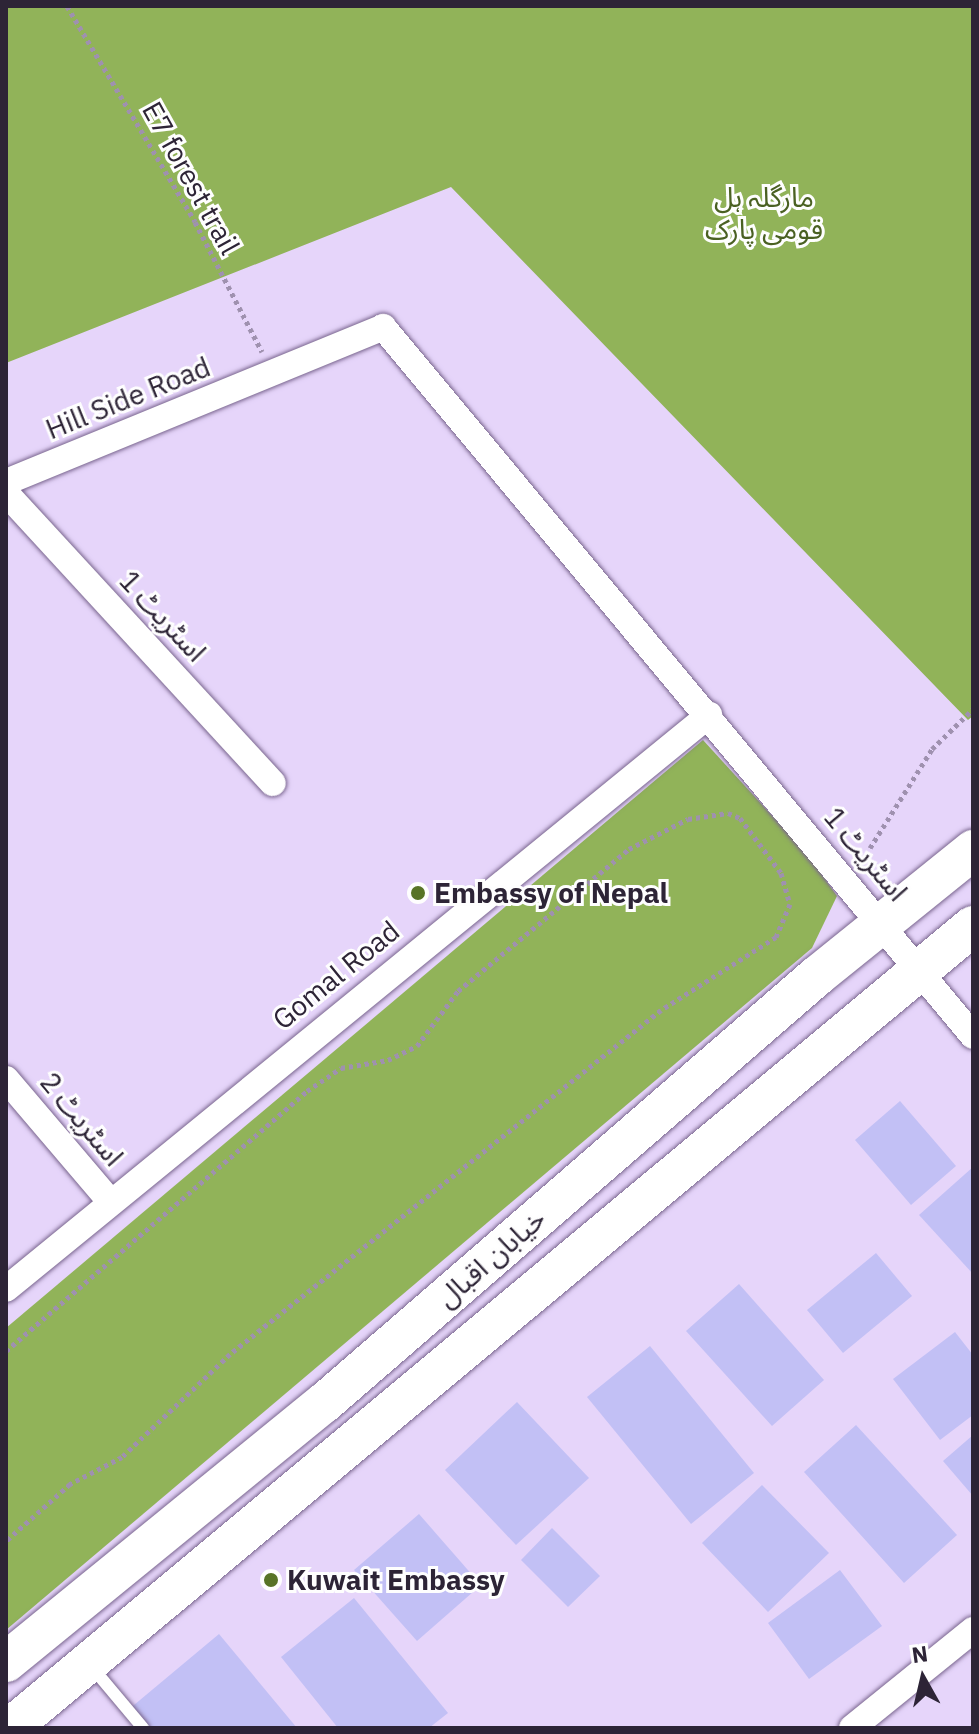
<!DOCTYPE html>
<meta charset="utf-8">
<style>
body{margin:0}
#map{position:relative;width:979px;height:1734px;overflow:hidden;background:#e6d5fa;font-family:"IBM Plex Sans","Noto Sans Arabic",sans-serif}
div>[style]{position:absolute}
.forest>*{inset:0;background:#91b359}
.building>*{inset:0;background:#c2c0f5}
.path>*{height:5px;margin-top:-2.5px;transform-origin:0;background:repeating-linear-gradient(90deg,#9f91af 0 4px,transparent 0 8px)}
.roads{filter:drop-shadow(0 0 2px #79658e) drop-shadow(0 0 2px #79658e)}
.lane>*{height:12px;margin:-6px;padding:0 6px;transform-origin:6px;border-radius:6px;background:#fff}
.street>*{height:26px;margin:-13px;padding:0 13px;transform-origin:13px;border-radius:13px;background:#fff}
.primary>*{height:40px;margin:-20px;padding:0 20px;transform-origin:20px;border-radius:20px;background:#fff}
.dots>*{width:22px;height:22px;translate:-50% -50%;box-sizing:border-box;border:4px solid #fefefe;border-radius:50%}
span{translate:-50% -50%;white-space:nowrap;text-align:center;line-height:1.15;-webkit-text-stroke:6px #fefefe;paint-order:stroke}
.street-label{font-size:28px;color:#2d2436}
.park-label{font-size:28px;color:#4a6122}
.poi-label{font-size:28px;color:#2d2436;font-weight:700}
.left{translate:0 -50%;text-align:left}
.frame{position:absolute;inset:0;border:8px solid #2d2436;pointer-events:none}
.north{position:absolute;left:883px;top:1638px;width:80px;height:80px;-webkit-text-stroke:6px #fefefe;paint-order:stroke;rotate:352deg;font-size:22px;font-weight:700;line-height:32px;text-align:center;color:#2d2436}
.north::after{content:'';display:block;margin:auto;width:28px;height:36px;background:#2d2436;clip-path:polygon(50% 0,100% 100%,50% 72%,0 100%)}
</style>
<div id="map">
<div class="forest">
<div style="clip-path:polygon(6px 6px,973px 6px,973px 716px,968px 720px,451px 187px,6px 363px)"></div>
<div style="clip-path:polygon(703px 740px,807px 854px,837px 896px,812px 948px,6px 1630px,6px 1328px)"></div>
</div>
<div class="building">
<div style="clip-path:polygon(900px 1101px,956px 1166px,911px 1205px,855px 1140px)"></div>
<div style="clip-path:polygon(973px 1167px,973px 1274px,919px 1215px)"></div>
<div style="clip-path:polygon(876px 1253px,912px 1296px,843px 1353px,807px 1310px)"></div>
<div style="clip-path:polygon(739px 1284px,824px 1380px,772px 1426px,686px 1331px)"></div>
<div style="clip-path:polygon(955px 1332px,973px 1355px,973px 1415px,940px 1440px,893px 1379px)"></div>
<div style="clip-path:polygon(650px 1346px,754px 1473px,691px 1524px,587px 1397px)"></div>
<div style="clip-path:polygon(517px 1402px,589px 1478px,516px 1545px,445px 1470px)"></div>
<div style="clip-path:polygon(856px 1425px,957px 1535px,904px 1583px,804px 1472px)"></div>
<div style="clip-path:polygon(973px 1435px,973px 1496px,943px 1461px)"></div>
<div style="clip-path:polygon(762px 1485px,829px 1553px,768px 1612px,702px 1543px)"></div>
<div style="clip-path:polygon(419px 1514px,481px 1585px,417px 1641px,354px 1570px)"></div>
<div style="clip-path:polygon(552px 1528px,600px 1576px,568px 1607px,521px 1560px)"></div>
<div style="clip-path:polygon(840px 1570px,882px 1626px,809px 1679px,768px 1623px)"></div>
<div style="clip-path:polygon(354px 1598px,448px 1713px,429px 1728px,338px 1728px,281px 1657px)"></div>
<div style="clip-path:polygon(219px 1634px,297px 1728px,143px 1728px,128px 1710px)"></div>
</div>
<div class="path">
<div style="left:67px;top:6px;width:251px;rotate:59.3deg"></div>
<div style="left:195px;top:222px;width:146px;rotate:62.7deg"></div>
<div style="left:870px;top:848px;width:117px;rotate:-57.9deg"></div>
<div style="left:932px;top:749px;width:57px;rotate:-44.3deg"></div>
<div style="left:6px;top:1351px;width:398px;rotate:-40.8deg"></div>
<div style="left:307px;top:1091px;width:41px;rotate:-34.1deg"></div>
<div style="left:341px;top:1068px;width:48px;rotate:-9.7deg"></div>
<div style="left:388px;top:1060px;width:32px;rotate:-26deg"></div>
<div style="left:417px;top:1046px;width:69px;rotate:-53.3deg"></div>
<div style="left:458px;top:991px;width:222px;rotate:-39.7deg"></div>
<div style="left:629px;top:849px;width:66px;rotate:-27deg"></div>
<div style="left:688px;top:819px;width:40px;rotate:-8.5deg"></div>
<div style="left:728px;top:813px;width:13px;rotate:23deg"></div>
<div style="left:740px;top:818px;width:69px;rotate:53.3deg"></div>
<div style="left:781px;top:873px;width:32px;rotate:74deg"></div>
<div style="left:790px;top:904px;width:36px;rotate:113deg"></div>
<div style="left:776px;top:937px;width:136px;rotate:147.6deg"></div>
<div style="left:661px;top:1010px;width:551px;rotate:141.41deg"></div>
<div style="left:230px;top:1354px;width:149px;rotate:136.4deg"></div>
<div style="left:122px;top:1457px;width:59px;rotate:152.6deg"></div>
<div style="left:70px;top:1484px;width:86px;rotate:138.3deg"></div>
</div>
<div class="roads">
<div class="lane">
<div style="left:91px;top:1666px;width:81px;rotate:50deg"></div>
</div>
<div class="street">
<div style="left:6px;top:482px;width:408px;rotate:-22.3deg"></div>
<div style="left:383px;top:327px;width:922px;rotate:50.23deg"></div>
<div style="left:6px;top:493px;width:394px;rotate:47.4deg"></div>
<div style="left:6px;top:1079px;width:159px;rotate:49.6deg"></div>
<div style="left:6px;top:1289px;width:908px;rotate:-39.23deg"></div>
<div style="left:852px;top:1728px;width:156px;rotate:-39deg"></div>
</div>
<div class="primary">
<div style="left:6px;top:1662px;width:410px;rotate:-39.2deg"></div>
<div style="left:324px;top:1403px;width:652px;rotate:-40.9deg"></div>
<div style="left:817px;top:976px;width:201px;rotate:-38.9deg"></div>
<div style="left:10px;top:1728px;width:1253px;rotate:-39.79deg"></div>
</div>
</div>
<div class="dots">
<div style="left:418px;top:893px;background:#587327"></div>
<div style="left:271px;top:1580px;background:#587327"></div>
</div>
<div class="street-label">
<span style="left:191px;top:178px;rotate:61deg">E7 forest trail</span>
<span style="left:128px;top:398px;rotate:-22deg">Hill Side Road</span>
<span style="left:163px;top:616px;rotate:47deg">اسٹریٹ 1</span>
<span style="left:866px;top:854px;rotate:50deg">اسٹریٹ 1</span>
<span style="left:336px;top:975px;rotate:-39deg">Gomal Road</span>
<span style="left:82px;top:1119px;rotate:50deg">اسٹریٹ 2</span>
<span style="left:491px;top:1258px;rotate:-41deg">خیابان اقبال</span>
</div>
<div class="park-label">
<span style="left:764px;top:213px">مارگلہ ہل<br>قومی پارک</span>
</div>
<div class="poi-label">
<span class="left" style="left:434px;top:893px">Embassy of Nepal</span>
<span class="left" style="left:287px;top:1580px">Kuwait Embassy</span>
</div>
<div class="frame"></div>
<div class="north">N</div>
</div>
